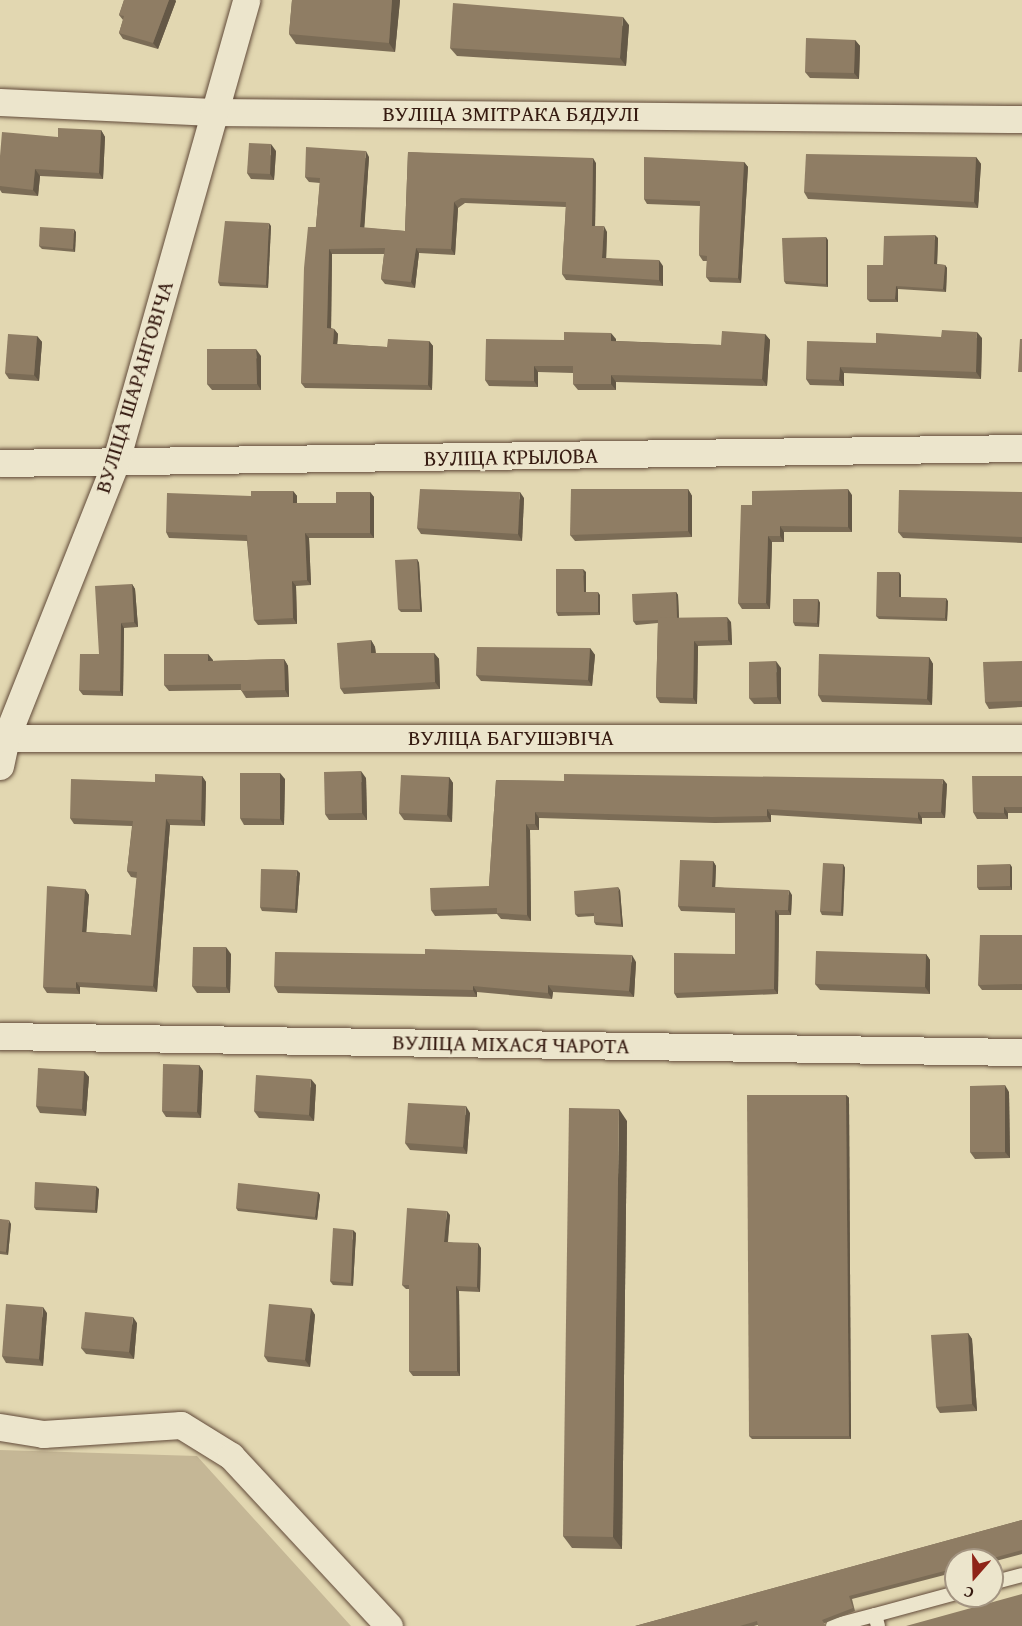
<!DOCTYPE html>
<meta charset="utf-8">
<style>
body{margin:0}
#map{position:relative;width:1022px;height:1626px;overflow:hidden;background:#e2d7b1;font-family:"Gentium Book Plus",serif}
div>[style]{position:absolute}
.green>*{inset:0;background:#c5b796}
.roads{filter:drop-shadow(0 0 2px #614a39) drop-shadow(0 0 2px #614a39)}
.service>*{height:14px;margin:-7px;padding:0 7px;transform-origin:7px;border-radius:7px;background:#ece5cc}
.minor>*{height:27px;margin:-13.5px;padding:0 13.5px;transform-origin:13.5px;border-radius:13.5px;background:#ece5cc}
.wall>*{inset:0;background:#7b6c56}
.shaded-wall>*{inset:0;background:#645846}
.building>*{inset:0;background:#8f7d64}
span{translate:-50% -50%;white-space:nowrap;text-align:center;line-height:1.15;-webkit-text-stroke:4.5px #ece5cc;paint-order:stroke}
.street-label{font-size:22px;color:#361b11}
.north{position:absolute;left:944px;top:1548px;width:60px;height:60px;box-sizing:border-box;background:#ece5cc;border:2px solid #a39481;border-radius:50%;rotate:200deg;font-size:16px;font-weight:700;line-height:24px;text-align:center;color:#361b11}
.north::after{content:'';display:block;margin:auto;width:21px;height:27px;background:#8f2418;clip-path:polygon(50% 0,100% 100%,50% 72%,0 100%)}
</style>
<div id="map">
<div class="green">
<div style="clip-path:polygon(0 1450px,197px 1456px,351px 1626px,0 1626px)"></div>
</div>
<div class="roads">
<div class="service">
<div style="left:992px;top:1583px;width:31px;rotate:-15deg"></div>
<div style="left:833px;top:1626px;width:43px;rotate:-14.7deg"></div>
<div style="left:878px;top:1626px;width:11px;rotate:-105deg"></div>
<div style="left:875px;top:1615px;width:84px;rotate:-15.2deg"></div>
</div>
<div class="minor">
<div style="left:0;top:102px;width:213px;rotate:2.7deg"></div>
<div style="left:213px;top:112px;width:809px;rotate:0.5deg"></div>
<div style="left:0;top:463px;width:1022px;rotate:-0.84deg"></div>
<div style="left:0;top:738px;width:1022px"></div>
<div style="left:0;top:766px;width:29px;rotate:-78deg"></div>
<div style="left:6px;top:738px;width:295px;rotate:-68.3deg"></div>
<div style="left:115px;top:464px;width:482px;rotate:-74.2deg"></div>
<div style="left:0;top:1036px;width:1022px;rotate:0.9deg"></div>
<div style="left:0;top:1427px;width:44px;rotate:9.2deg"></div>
<div style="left:43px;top:1434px;width:138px;rotate:-3.7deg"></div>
<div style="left:181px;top:1425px;width:59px;rotate:31.8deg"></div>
<div style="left:231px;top:1456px;width:232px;rotate:47.1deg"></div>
</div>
</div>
<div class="wall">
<div style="clip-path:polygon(124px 0,175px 0,176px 1px,158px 49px,123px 39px,119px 33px,123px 20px,119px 15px)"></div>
<div style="clip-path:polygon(292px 0,400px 0,395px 52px,296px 44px,289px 34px)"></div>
<div style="clip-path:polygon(629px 25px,626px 66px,457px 56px,450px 48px)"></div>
<div style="clip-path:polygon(855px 40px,860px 46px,859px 79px,810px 78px,805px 72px)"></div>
<div style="clip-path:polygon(101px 130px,105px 137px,103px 179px,40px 176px,38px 196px,2px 193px,0 190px,0 156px,58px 137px)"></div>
<div style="clip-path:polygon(276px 151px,274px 180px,251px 179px,247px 173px)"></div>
<div style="clip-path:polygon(408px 152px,596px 163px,595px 226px,607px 232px,606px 258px,663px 266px,663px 286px,566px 280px,562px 274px,566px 207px,465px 203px,458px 208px,455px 255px,419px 253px,415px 288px,385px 284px,381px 279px,384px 254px,332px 254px,331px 328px,334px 329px,338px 334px,337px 344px,387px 347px,429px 341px,433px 346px,432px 390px,305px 388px,301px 383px,320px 183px,309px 182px,305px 177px,369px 157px,364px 228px,405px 231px)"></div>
<div style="clip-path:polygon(976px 157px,981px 164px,978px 208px,808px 199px,804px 192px)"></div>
<div style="clip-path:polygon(744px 162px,748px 167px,741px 283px,710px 282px,706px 277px,707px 261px,703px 261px,699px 255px,700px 206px,647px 204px,644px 199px)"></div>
<div style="clip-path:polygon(271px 226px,268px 288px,220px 286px,218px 282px)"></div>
<div style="clip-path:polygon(76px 232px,75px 252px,42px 249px,39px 246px)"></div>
<div style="clip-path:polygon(938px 238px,937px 264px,945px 265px,947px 268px,946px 292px,898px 289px,898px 302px,870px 302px,867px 299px,883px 265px)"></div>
<div style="clip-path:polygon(828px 240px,828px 287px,786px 284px,784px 281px)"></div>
<div style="clip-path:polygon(765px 334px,770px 340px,767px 386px,616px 382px,616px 390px,578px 390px,573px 384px,573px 373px,538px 372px,538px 387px,489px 386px,485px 380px,564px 340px,616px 339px,616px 341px,721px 345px)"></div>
<div style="clip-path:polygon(37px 336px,42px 342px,39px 381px,9px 379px,5px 373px)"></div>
<div style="clip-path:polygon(941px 337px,982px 338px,981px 379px,844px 373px,844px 386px,810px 385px,806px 379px,876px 343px)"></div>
<div style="clip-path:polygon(261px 356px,261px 390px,212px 390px,207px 384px)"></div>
<div style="clip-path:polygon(688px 489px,692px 496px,692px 537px,575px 541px,570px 535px)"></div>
<div style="clip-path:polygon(293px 491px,297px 496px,297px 503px,336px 503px,370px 492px,374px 497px,374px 538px,309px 538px,311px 585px,296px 586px,297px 624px,258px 625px,254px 620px,247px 541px,169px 538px,166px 532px,251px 496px)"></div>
<div style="clip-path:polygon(1022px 492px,1022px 543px,903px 538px,898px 532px)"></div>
<div style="clip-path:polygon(852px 495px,852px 532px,784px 532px,784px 542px,772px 542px,770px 609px,742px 609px,738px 603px,752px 505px)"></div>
<div style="clip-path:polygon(524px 498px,522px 541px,421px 534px,417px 528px)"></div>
<div style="clip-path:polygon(417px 559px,419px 563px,422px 612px,401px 612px,398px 609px)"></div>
<div style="clip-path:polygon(586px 572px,586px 592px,600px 595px,600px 615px,558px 616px,556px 612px)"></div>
<div style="clip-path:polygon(901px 575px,901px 597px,948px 601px,947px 621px,879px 619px,876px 616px)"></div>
<div style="clip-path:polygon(132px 584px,135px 589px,138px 627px,124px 628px,123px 696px,83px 695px,79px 690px,99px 654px)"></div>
<div style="clip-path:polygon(676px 592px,678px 595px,679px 618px,731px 622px,732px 645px,698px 646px,697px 704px,660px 703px,656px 697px,658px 623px,636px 625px,633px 621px)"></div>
<div style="clip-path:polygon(818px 599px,820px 603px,819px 627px,795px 626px,793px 622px)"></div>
<div style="clip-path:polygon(371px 640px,375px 647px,376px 653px,434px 653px,439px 659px,440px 689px,344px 694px,340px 688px)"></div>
<div style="clip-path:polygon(590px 648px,595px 655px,592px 686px,481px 681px,476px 675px)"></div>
<div style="clip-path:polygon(208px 654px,213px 661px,284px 659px,288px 666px,289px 697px,246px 698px,241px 690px,169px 691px,164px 685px)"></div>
<div style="clip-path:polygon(929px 657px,933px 664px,932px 705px,822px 702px,818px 695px)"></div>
<div style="clip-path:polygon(1022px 661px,1022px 707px,989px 709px,985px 702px)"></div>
<div style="clip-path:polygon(781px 668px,781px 704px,754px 704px,749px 698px)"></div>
<div style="clip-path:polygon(202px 776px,206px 782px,205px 826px,170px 825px,157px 992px,80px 987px,80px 994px,47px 993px,43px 987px,85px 889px,89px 895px,86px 932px,131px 935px,137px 878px,131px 877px,127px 871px,132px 826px,74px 824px,70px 818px,155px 782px)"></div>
<div style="clip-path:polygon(1022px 776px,1022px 813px,1008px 813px,1008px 819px,977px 819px,973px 812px)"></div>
<div style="clip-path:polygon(449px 777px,453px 783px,452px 822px,404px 820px,399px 813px)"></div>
<div style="clip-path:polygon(366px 778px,367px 820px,329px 820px,325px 814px)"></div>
<div style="clip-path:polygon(285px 779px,284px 825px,244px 825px,240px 818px)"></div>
<div style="clip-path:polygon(496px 780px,564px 781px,947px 784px,945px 818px,922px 818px,922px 824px,771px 815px,771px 822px,715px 823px,539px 818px,539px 830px,530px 830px,531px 921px,501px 919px,497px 914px,435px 916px,431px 910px,489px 886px)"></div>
<div style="clip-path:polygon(713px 861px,716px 866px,715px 887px,792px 895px,791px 915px,779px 915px,778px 994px,677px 998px,674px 993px,735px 954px,735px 913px,681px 911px,678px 906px)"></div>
<div style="clip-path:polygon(843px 864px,845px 868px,843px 916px,822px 915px,820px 911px)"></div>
<div style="clip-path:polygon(1012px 867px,1012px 890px,979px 890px,977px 887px)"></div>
<div style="clip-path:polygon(300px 873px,297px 913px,262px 911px,260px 907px)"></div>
<div style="clip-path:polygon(620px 890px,623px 927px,596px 925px,594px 922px,594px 916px,578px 917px,575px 914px)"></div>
<div style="clip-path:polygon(1022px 935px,1022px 990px,982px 990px,978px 985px)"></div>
<div style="clip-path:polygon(231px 954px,230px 993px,197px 993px,192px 986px)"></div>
<div style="clip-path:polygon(926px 954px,930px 960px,930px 994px,820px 990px,815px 984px)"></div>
<div style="clip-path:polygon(636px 962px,634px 997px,553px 992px,552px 999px,477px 992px,477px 997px,278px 993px,274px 986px)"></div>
<div style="clip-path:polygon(199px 1065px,203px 1071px,201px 1118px,166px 1117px,162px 1111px)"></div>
<div style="clip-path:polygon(84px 1071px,89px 1077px,86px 1116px,40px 1113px,36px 1106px)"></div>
<div style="clip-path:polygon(316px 1085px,314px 1121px,259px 1118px,254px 1111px)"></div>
<div style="clip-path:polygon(1009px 1092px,1010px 1158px,975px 1159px,970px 1152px)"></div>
<div style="clip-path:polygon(846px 1095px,849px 1098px,851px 1439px,752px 1439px,749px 1436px)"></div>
<div style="clip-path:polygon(470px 1113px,467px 1154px,410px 1150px,405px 1143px)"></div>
<div style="clip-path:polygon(627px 1121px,622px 1549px,572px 1548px,563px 1536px)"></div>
<div style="clip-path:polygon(99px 1189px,97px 1213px,36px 1210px,34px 1207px)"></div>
<div style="clip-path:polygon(318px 1192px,320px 1195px,317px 1220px,238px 1211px,236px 1208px)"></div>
<div style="clip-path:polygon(450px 1215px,448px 1242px,481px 1248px,480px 1292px,459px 1291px,460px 1376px,413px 1376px,409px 1371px,409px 1289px,406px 1289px,402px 1285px)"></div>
<div style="clip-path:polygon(0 1219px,11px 1224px,8px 1255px,0 1254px)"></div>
<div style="clip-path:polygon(356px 1233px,353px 1286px,333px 1285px,330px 1281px)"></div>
<div style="clip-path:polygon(311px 1308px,315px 1315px,310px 1367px,268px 1362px,264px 1356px)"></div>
<div style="clip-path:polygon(47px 1313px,43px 1366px,6px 1363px,2px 1356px)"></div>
<div style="clip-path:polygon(137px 1323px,134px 1359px,86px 1354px,81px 1348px)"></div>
<div style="clip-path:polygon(968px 1333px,972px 1339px,977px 1411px,940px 1413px,936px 1407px)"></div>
<div style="clip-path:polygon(1022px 1520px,1022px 1554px,992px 1562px,992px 1560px,956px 1560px,956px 1572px,852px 1599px,855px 1611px,825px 1623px,758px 1625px,754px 1626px,635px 1626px)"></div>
</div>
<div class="shaded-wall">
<div style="clip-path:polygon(169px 0,175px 0,176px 1px,158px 49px,153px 43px)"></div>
<div style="clip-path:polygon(392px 0,400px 0,395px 52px,389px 43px)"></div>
<div style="clip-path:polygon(623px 17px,629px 25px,626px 66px,620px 58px)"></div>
<div style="clip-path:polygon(855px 40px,860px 46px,859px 79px,854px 73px)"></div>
<div style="clip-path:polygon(101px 130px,105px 137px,103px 179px,99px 173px)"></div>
<div style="clip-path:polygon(271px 144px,276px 151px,274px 180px,270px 174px)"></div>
<div style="clip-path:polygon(366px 151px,369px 157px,364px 233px,360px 227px)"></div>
<div style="clip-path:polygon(976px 157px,981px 164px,978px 208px,974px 202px)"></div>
<div style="clip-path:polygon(593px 158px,596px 163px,595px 231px,592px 226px)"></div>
<div style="clip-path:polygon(744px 162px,748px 167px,741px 283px,738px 278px)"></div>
<div style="clip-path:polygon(35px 169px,40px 176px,38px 196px,33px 190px)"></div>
<div style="clip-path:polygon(454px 202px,458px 208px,455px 255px,451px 249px)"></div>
<div style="clip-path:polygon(269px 223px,271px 226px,268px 288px,266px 285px)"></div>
<div style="clip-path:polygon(604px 226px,607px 232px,606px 263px,602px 258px)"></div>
<div style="clip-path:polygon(74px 229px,76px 232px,75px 252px,73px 249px)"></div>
<div style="clip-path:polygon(935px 235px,938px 238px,937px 267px,934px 264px)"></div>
<div style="clip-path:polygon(826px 237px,828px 240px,828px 287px,826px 284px)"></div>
<div style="clip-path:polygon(416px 248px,419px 253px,415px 288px,411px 282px)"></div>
<div style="clip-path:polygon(329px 249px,332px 254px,331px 334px,327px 328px)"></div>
<div style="clip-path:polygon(659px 260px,663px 266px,663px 286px,659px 280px)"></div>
<div style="clip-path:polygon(945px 265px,947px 268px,946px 292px,943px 289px)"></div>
<div style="clip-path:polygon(896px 286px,898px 289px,898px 302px,895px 299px)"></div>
<div style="clip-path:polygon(334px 329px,338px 334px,337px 349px,333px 344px)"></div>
<div style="clip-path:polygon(977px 332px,982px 338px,981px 379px,976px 372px)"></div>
<div style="clip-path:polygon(611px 333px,616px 339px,616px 347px,611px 341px)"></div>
<div style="clip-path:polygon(765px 334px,770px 340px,767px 386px,762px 379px)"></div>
<div style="clip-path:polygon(37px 336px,42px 342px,39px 381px,34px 375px)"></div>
<div style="clip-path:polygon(429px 341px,433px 346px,432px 390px,428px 385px)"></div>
<div style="clip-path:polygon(256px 349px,261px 356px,261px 390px,257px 384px)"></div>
<div style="clip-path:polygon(534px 366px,538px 372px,538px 387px,534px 381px)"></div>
<div style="clip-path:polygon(840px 367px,844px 373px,844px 386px,839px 380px)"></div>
<div style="clip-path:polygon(611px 375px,616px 382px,616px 390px,611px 384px)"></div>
<div style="clip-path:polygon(688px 489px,692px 496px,692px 537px,688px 531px)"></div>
<div style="clip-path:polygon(848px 489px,852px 495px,852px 532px,848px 527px)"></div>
<div style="clip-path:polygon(293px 491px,297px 496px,297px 508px,293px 503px)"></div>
<div style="clip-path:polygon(370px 492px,374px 497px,374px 538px,370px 533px)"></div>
<div style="clip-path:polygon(520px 492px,524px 498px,522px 541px,518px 534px)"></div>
<div style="clip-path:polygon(780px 526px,784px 532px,784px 542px,780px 536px)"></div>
<div style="clip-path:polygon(305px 533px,309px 538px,311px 585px,307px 580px)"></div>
<div style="clip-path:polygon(768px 536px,772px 542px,770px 609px,766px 603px)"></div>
<div style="clip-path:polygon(417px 559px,419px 563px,422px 612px,420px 609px)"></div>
<div style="clip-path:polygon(583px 569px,586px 572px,586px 595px,584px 592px)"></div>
<div style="clip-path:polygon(899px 572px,901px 575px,901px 600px,899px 597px)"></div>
<div style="clip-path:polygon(292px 581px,296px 586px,297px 624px,293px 618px)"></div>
<div style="clip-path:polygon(132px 584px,135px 589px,138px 627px,134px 622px)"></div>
<div style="clip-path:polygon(598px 592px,600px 595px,600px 615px,598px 612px)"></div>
<div style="clip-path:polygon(676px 592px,678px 595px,679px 622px,677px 619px)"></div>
<div style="clip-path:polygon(946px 598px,948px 601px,947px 621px,945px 618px)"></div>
<div style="clip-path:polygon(818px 599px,820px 603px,819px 627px,817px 623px)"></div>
<div style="clip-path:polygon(727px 617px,731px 622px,732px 645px,728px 640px)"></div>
<div style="clip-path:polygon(121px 623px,124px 628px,123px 696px,120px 691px)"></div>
<div style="clip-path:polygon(371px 640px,375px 647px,376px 660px,371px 653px)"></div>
<div style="clip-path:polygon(694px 641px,698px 646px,697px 704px,693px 698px)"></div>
<div style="clip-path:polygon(590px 648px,595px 655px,592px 686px,588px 680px)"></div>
<div style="clip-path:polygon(434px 653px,439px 659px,440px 689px,435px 682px)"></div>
<div style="clip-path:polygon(208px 654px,213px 660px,213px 667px,208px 661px)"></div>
<div style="clip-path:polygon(929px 657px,933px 664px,932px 705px,927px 699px)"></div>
<div style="clip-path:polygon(284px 659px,288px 666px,289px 697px,285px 690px)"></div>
<div style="clip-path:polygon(776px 661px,781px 668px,781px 704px,777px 697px)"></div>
<div style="clip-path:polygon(361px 771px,366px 778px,367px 820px,362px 813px)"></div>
<div style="clip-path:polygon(280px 773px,285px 779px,284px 825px,280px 819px)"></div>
<div style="clip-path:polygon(202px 776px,206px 782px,205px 826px,201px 820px)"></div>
<div style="clip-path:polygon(449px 777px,453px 783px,452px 822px,447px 815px)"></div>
<div style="clip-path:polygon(943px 779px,947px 784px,945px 818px,941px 812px)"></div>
<div style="clip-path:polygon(1004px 807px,1008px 813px,1008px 819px,1004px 813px)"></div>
<div style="clip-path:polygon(767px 809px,771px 815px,771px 822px,767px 816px)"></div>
<div style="clip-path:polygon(535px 812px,539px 818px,539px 830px,535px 824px)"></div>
<div style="clip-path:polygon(918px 812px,922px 818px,922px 824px,918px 818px)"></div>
<div style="clip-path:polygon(166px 819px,170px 825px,157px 992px,153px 986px)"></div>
<div style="clip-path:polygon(526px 824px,530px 830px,531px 921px,527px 915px)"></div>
<div style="clip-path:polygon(713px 861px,716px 866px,715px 892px,712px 887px)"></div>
<div style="clip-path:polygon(843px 864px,845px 868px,843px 916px,841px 912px)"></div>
<div style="clip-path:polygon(1010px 864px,1012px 867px,1012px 890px,1010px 886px)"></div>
<div style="clip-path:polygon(297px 870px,300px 873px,297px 913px,295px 909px)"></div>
<div style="clip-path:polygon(618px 887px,620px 890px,623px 927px,621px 924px)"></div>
<div style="clip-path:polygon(85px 889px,89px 895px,86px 937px,82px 932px)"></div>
<div style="clip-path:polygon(789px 890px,792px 895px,791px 915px,788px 910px)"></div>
<div style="clip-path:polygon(775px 910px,779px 915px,778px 994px,774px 989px)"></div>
<div style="clip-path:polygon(226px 947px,231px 954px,230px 993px,226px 987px)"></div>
<div style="clip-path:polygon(926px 954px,930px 960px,930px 994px,925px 987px)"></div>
<div style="clip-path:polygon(632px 955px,636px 962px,634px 997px,629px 991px)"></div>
<div style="clip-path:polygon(76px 982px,80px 987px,80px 994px,76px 988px)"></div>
<div style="clip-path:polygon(548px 985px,553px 992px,552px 999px,548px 993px)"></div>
<div style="clip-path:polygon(473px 986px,477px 992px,477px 997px,473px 990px)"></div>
<div style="clip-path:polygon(199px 1065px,203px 1071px,201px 1118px,197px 1112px)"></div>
<div style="clip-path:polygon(84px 1071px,89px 1077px,86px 1116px,82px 1109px)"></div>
<div style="clip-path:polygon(311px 1079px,316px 1085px,314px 1121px,309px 1115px)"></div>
<div style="clip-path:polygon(1005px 1085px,1009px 1092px,1010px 1158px,1005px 1152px)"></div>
<div style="clip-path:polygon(846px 1095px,849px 1098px,851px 1439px,849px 1436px)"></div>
<div style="clip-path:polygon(466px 1106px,470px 1113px,467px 1154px,463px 1147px)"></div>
<div style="clip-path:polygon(619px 1109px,627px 1121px,622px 1549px,613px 1537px)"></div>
<div style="clip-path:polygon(96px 1186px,99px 1189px,97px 1213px,95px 1210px)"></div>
<div style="clip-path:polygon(318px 1192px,320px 1195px,317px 1220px,315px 1217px)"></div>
<div style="clip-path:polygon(447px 1211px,450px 1215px,447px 1247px,444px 1242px)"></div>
<div style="clip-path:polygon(9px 1220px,11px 1224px,8px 1255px,6px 1252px)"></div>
<div style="clip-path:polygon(353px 1230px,356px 1233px,353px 1286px,351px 1283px)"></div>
<div style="clip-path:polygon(478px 1243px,481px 1248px,480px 1292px,477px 1287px)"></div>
<div style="clip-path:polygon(456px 1286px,459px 1291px,460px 1376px,457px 1371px)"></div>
<div style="clip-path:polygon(43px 1307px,47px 1313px,43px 1366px,39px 1359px)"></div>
<div style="clip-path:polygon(311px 1308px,315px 1315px,310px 1367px,305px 1360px)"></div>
<div style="clip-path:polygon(133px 1317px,137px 1323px,134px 1359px,129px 1352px)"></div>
<div style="clip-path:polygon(968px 1333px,972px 1339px,977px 1411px,972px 1404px)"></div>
</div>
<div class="building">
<div style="clip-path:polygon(124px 0,169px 0,153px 43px,119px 33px,124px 16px,119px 15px)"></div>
<div style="clip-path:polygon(292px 0,392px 0,389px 43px,289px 34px)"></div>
<div style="clip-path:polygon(453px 3px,623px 17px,620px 58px,450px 48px)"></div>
<div style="clip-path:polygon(806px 38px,855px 40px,854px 73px,805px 72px)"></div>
<div style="clip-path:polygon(58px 128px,101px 130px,99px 173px,35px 169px,33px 190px,0 186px,0 156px,2px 132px,58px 137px)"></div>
<div style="clip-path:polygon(249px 143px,271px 144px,270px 174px,247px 173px)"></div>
<div style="clip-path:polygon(306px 147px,366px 151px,360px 227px,405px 231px,408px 152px,593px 158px,592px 226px,604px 226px,602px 258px,659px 260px,659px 280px,562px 274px,566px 202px,461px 198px,454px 202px,451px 249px,416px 248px,411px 282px,381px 279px,385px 248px,329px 249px,327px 328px,334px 329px,333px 344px,387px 347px,388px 339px,429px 341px,428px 385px,301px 383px,304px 268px,308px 227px,316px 227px,320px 178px,305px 177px)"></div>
<div style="clip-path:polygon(806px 154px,976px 157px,974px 202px,804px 192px)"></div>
<div style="clip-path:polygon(644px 157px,744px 162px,738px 278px,706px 277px,707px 256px,699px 255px,700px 201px,644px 199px)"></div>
<div style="clip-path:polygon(225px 221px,269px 223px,266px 285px,218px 282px)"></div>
<div style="clip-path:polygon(40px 227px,74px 229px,73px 249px,39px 246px)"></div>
<div style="clip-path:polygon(935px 235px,934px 264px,945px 265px,943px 289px,896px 286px,895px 299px,867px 299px,867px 265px,883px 265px,884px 236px)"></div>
<div style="clip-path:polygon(826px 237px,826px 284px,784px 281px,782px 238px)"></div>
<div style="clip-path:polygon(942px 330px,977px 332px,976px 372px,840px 367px,839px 380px,806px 379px,807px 341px,876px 343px,876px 333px,941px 337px)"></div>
<div style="clip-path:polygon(722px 331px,765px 334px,762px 379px,611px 375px,611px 384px,573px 384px,573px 366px,534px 366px,534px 381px,485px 380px,486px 339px,564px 340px,564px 332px,611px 333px,611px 341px,721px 345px)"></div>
<div style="clip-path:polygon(8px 334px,37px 336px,34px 375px,5px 373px)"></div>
<div style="clip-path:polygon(1020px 339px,1022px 339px,1022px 372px,1018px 372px)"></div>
<div style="clip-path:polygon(207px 349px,256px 349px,257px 384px,207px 384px)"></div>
<div style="clip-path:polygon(420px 489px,520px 492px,518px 534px,417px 528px)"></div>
<div style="clip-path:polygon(571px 489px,688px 489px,688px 531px,570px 535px)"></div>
<div style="clip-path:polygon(848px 489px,848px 527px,780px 526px,780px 536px,768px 536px,766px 603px,738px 603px,741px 505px,752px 505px,752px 491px)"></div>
<div style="clip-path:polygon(899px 490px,1022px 492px,1022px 537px,898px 532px)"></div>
<div style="clip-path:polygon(251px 491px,293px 491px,293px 503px,336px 503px,336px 492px,370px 492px,370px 533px,305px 533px,307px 580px,292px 581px,293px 618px,254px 620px,247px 535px,166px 532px,167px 493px,251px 496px)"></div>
<div style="clip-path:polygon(417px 559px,420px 609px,398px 609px,395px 560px)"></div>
<div style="clip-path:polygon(556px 569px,583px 569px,584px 592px,598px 592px,598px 612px,556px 612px)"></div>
<div style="clip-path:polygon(877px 572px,899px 572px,899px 597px,946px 598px,945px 618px,876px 616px)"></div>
<div style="clip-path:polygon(132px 584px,134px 622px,121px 623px,120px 691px,79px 690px,80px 654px,99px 654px,95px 586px)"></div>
<div style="clip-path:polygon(676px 592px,677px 618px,658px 618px,658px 620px,633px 621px,632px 594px)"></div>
<div style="clip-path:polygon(793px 599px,818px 599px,817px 623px,793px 622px)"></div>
<div style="clip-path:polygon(727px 617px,728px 640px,694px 641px,693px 698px,656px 697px,658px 618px)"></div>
<div style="clip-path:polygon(371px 640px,371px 653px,434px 653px,435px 682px,340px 688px,337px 643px)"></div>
<div style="clip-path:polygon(477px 647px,590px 648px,588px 680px,476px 675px)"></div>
<div style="clip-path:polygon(164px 654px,208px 654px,208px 661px,284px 659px,285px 690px,241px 691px,241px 684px,164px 685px)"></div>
<div style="clip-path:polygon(819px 654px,929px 657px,927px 699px,818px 695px)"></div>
<div style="clip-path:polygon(776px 661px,777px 697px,749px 698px,749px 662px)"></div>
<div style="clip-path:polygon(1022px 661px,1022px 701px,985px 702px,983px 662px)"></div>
<div style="clip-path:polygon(361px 771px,362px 813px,325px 814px,324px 772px)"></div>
<div style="clip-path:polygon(240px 773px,280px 773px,280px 819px,240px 818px)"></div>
<div style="clip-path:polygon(155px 774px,202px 776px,201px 820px,166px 819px,153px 986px,76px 982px,76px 988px,43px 987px,47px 886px,85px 889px,82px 932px,131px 935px,137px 872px,127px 871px,133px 821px,70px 818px,71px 779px,155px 782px)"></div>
<div style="clip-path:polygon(564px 774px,943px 779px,941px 812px,918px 812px,918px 818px,767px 809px,767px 816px,711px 817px,535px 812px,535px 824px,526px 824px,527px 915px,497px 913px,497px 908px,431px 910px,430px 888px,489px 886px,496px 780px,564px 781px)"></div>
<div style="clip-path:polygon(401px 775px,449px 777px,447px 815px,399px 813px)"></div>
<div style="clip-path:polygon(972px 776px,1022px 776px,1022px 807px,1004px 807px,1004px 813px,973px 812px)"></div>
<div style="clip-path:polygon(680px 860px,713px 861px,712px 887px,789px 890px,788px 910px,775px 910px,774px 989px,674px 993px,674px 953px,735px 954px,735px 908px,678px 906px)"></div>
<div style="clip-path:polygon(823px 863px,843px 864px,841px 912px,820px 911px)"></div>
<div style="clip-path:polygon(1010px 864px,1010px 886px,977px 887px,977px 865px)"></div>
<div style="clip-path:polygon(261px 869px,297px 870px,295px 909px,260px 907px)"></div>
<div style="clip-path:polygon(618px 887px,621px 924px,594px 922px,594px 913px,575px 914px,574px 891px)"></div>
<div style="clip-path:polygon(980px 935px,1022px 935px,1022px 984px,978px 985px)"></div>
<div style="clip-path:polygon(193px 947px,226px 947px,226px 987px,192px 986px)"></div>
<div style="clip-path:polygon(425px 949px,632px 955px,629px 991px,548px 985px,548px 993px,473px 986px,473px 990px,274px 986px,275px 952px,425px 954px)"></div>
<div style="clip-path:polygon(816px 951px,926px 954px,925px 987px,815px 984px)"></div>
<div style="clip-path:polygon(163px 1064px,199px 1065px,197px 1112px,162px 1111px)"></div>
<div style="clip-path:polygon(38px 1068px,84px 1071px,82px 1109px,36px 1106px)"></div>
<div style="clip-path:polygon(256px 1075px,311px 1079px,309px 1115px,254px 1111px)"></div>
<div style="clip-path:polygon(1005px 1085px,1005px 1152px,970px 1152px,970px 1086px)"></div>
<div style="clip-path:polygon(747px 1095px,846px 1095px,849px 1436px,749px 1436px)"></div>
<div style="clip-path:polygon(408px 1103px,466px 1106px,463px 1147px,405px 1143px)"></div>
<div style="clip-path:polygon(569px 1108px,619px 1109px,613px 1537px,563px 1536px)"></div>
<div style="clip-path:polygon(35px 1182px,96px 1186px,95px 1210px,34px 1207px)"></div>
<div style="clip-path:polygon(238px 1183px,318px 1192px,315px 1217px,236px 1208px)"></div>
<div style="clip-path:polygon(407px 1208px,447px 1211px,444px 1242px,478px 1243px,477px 1287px,456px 1286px,457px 1371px,409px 1371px,409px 1285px,402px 1285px)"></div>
<div style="clip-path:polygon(0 1219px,9px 1220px,6px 1252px,0 1251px)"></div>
<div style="clip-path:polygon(333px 1228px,353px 1230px,351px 1283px,330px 1281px)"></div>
<div style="clip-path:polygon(6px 1304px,43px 1307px,39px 1359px,2px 1356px)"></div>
<div style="clip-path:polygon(269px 1304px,311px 1308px,305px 1360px,264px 1356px)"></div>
<div style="clip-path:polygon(85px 1312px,133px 1317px,129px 1352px,81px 1348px)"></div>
<div style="clip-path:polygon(968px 1333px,972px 1404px,936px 1407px,931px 1335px)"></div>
<div style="clip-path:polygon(1022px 1520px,1022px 1550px,986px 1560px,956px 1560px,956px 1568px,849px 1596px,853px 1608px,822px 1620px,826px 1626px,758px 1626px,757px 1621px,740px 1626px,635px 1626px)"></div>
<div style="clip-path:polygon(1022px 1594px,1022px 1626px,906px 1626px)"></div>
</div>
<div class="street-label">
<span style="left:511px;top:114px">ВУЛІЦА ЗМІТРАКА БЯДУЛІ</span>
<span style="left:134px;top:387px;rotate:-73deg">ВУЛІЦА ШАРАНГОВІЧА</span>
<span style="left:511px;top:457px;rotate:-1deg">ВУЛІЦА КРЫЛОВА</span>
<span style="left:511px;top:738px">ВУЛІЦА БАГУШЭВІЧА</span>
<span style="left:511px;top:1044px;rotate:1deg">ВУЛІЦА МІХАСЯ ЧАРОТА</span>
</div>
<div class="north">С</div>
</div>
